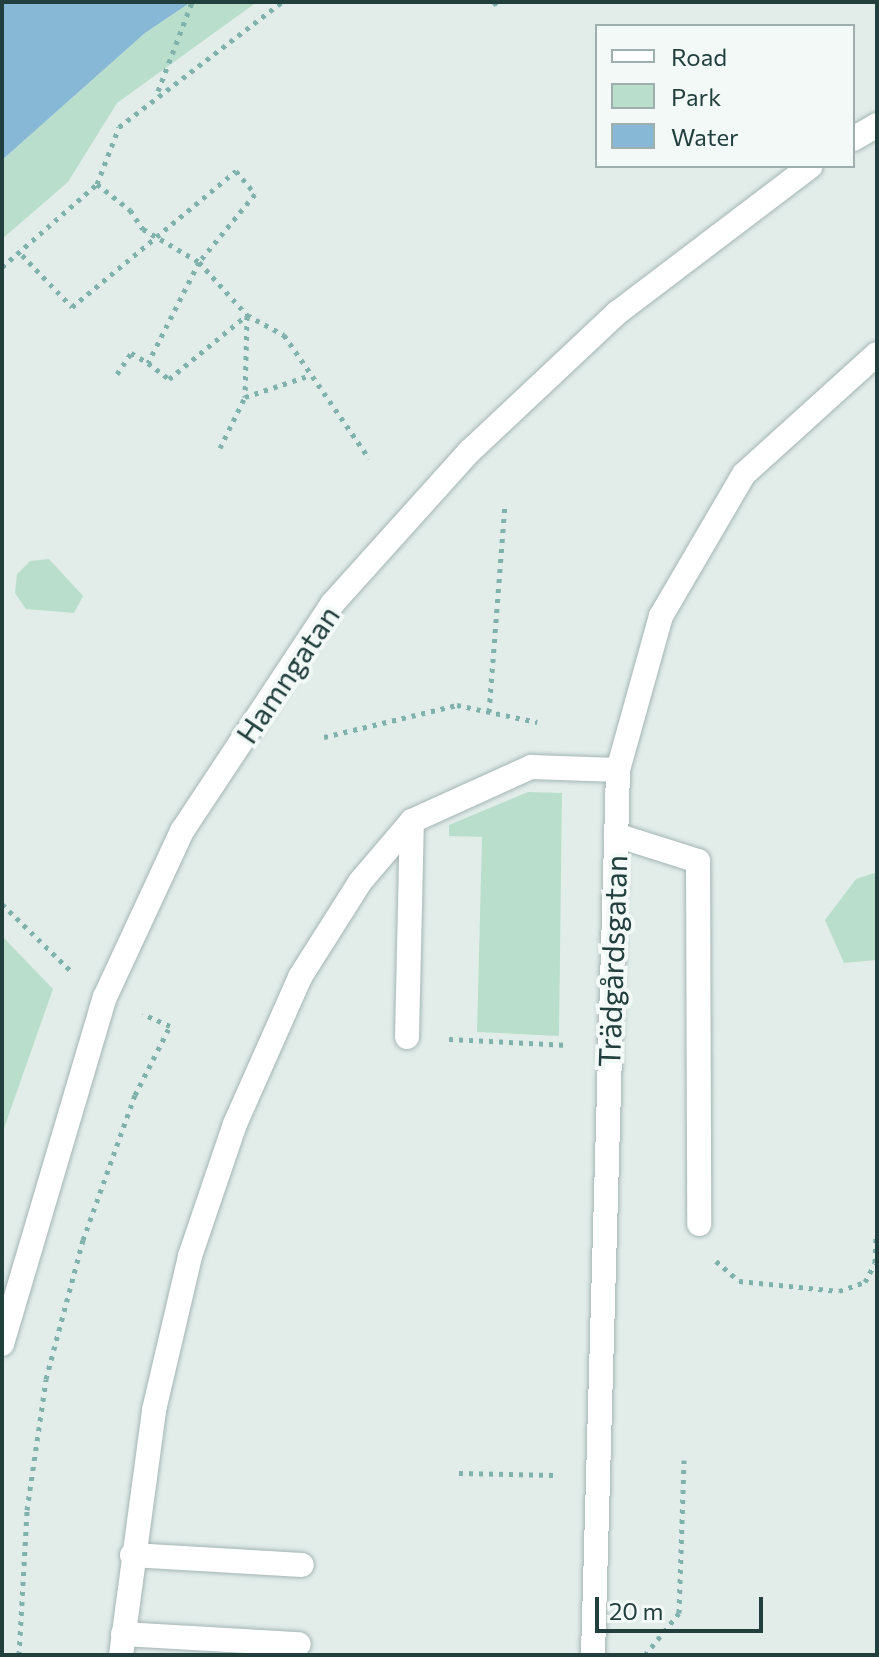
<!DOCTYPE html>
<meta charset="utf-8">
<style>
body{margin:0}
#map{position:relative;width:879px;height:1657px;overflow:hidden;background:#e2edea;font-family:Commissioner,sans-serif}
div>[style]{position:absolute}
.green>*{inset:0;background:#b9dfcc}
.water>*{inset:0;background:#87b8d5}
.path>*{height:5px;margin-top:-2.5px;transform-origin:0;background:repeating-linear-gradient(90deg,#80b2ad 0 4px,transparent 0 10px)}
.roads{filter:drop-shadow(0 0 2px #a4b5b3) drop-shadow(0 0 2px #a4b5b3)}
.service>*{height:24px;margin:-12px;padding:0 12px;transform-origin:12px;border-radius:12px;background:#fff}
.minor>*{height:24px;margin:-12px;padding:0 12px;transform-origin:12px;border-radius:12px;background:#fff}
.tertiary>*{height:24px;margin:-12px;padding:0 12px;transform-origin:12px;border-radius:12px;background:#fff}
span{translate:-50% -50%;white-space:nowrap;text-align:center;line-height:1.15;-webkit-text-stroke:8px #f2f9f7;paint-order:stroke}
.street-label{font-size:30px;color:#213f3d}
.frame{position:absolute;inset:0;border:4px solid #213f3d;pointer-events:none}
.legend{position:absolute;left:595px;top:24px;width:260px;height:144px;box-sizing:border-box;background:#f2f9f7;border:2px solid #9eafad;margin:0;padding:10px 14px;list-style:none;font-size:24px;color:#213f3d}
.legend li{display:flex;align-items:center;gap:16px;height:40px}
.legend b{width:40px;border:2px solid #9eafad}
.scale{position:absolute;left:595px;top:1597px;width:168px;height:36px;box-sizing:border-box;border:4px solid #213f3d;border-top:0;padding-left:10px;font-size:24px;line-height:28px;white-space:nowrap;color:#213f3d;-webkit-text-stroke:6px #f2f9f7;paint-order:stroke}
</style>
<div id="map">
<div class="green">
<div style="clip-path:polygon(191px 2px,257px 2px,117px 103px,68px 182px,2px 239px,2px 160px,145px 33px)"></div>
<div style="clip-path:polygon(49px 559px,83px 596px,74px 613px,26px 609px,15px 593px,17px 574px,30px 561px)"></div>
<div style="clip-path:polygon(528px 792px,562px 793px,559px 1036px,477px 1032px,482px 837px,449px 836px,449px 825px)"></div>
<div style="clip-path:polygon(877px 872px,877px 960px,844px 963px,825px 920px,856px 879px)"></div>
<div style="clip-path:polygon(2px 936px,53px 989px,2px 1134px)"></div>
</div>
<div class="water">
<div style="clip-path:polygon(2px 2px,191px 2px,145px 33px,2px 160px)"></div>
</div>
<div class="path">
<div style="left:494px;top:2px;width:6px;rotate:51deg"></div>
<div style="left:158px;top:91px;width:95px;rotate:-69.1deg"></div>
<div style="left:97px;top:184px;width:42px;rotate:38.2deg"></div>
<div style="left:130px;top:210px;width:23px;rotate:56deg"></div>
<div style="left:143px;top:229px;width:65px;rotate:30.5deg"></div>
<div style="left:199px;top:262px;width:72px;rotate:47.8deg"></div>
<div style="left:247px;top:315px;width:42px;rotate:28.4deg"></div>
<div style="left:284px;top:335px;width:150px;rotate:55.4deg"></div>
<div style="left:22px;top:255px;width:72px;rotate:46.1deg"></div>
<div style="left:72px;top:307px;width:213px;rotate:-39.7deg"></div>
<div style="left:236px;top:171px;width:30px;rotate:50deg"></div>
<div style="left:255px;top:194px;width:88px;rotate:129.5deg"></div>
<div style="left:199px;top:262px;width:113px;rotate:116.8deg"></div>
<div style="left:148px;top:363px;width:26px;rotate:37deg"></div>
<div style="left:169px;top:379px;width:101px;rotate:-39.4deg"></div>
<div style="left:2px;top:267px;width:126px;rotate:-41.1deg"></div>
<div style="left:97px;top:184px;width:61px;rotate:-68.9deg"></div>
<div style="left:119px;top:127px;width:205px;rotate:-37.5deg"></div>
<div style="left:247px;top:316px;width:81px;rotate:91.4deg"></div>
<div style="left:245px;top:397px;width:66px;rotate:-18.4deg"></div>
<div style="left:117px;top:374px;width:25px;rotate:-56deg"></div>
<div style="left:131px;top:353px;width:20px;rotate:30deg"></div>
<div style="left:220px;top:448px;width:57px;rotate:-63.9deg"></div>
<div style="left:489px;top:712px;width:209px;rotate:-85.6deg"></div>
<div style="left:324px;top:737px;width:137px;rotate:-13.5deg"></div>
<div style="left:457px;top:705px;width:82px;rotate:12deg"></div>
<div style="left:2px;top:904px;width:99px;rotate:44.2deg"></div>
<div style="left:449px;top:1039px;width:119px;rotate:2.9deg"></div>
<div style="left:716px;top:1261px;width:30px;rotate:41deg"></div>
<div style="left:739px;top:1281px;width:100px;rotate:5.7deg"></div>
<div style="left:839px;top:1291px;width:28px;rotate:-19deg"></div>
<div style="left:865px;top:1282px;width:21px;rotate:-62deg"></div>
<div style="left:875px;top:1263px;width:30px;rotate:-88deg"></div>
<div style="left:459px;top:1473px;width:96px;rotate:1.2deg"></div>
<div style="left:19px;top:1655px;width:145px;rotate:-86.8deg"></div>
<div style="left:27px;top:1510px;width:132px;rotate:-81.7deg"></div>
<div style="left:46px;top:1379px;width:144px;rotate:-75.1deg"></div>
<div style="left:83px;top:1240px;width:154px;rotate:-70.3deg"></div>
<div style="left:135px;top:1095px;width:77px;rotate:-63.1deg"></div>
<div style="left:170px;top:1026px;width:30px;rotate:-156deg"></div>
<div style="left:645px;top:1655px;width:54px;rotate:-51deg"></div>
<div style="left:679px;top:1613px;width:153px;rotate:-88.1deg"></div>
</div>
<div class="roads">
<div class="service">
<div style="left:616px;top:835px;width:86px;rotate:17.6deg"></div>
<div style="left:698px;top:861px;width:363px;rotate:89.8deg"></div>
<div style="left:407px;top:1037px;width:216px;rotate:-88.7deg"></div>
<div style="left:132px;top:1555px;width:170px;rotate:3.4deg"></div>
<div style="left:123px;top:1634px;width:176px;rotate:3.3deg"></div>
<div style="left:121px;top:1655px;width:247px;rotate:-82.3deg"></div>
<div style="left:154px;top:1410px;width:158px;rotate:-76.8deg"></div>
<div style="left:190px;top:1256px;width:139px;rotate:-71.2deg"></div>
<div style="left:235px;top:1124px;width:161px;rotate:-66.1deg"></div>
<div style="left:300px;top:977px;width:112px;rotate:-57.7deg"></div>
<div style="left:360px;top:882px;width:80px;rotate:-49.6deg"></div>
<div style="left:412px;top:821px;width:131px;rotate:-24.4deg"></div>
<div style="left:531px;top:767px;width:87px;rotate:2deg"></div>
</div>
<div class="minor">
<div style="left:593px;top:1655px;width:885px;rotate:-88.38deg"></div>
<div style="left:618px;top:770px;width:160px;rotate:-74.4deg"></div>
<div style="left:661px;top:616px;width:164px;rotate:-59.7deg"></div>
<div style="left:744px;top:474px;width:179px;rotate:-42.1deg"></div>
</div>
<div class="tertiary">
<div style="left:853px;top:139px;width:28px;rotate:-30deg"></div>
<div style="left:2px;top:1344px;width:362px;rotate:-73.5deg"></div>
<div style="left:105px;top:997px;width:183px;rotate:-65.1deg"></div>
<div style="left:182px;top:831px;width:272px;rotate:-56.5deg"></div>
<div style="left:332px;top:604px;width:206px;rotate:-48deg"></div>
<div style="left:470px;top:451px;width:202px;rotate:-43.2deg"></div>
<div style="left:617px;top:313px;width:243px;rotate:-37.2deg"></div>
</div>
</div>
<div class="street-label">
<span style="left:287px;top:674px;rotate:-56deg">Hamngatan</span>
<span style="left:612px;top:961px;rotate:-88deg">Trädgårdsgatan</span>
</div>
<div class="frame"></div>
<ul class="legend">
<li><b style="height:10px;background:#fff"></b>Road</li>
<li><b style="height:22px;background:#b9dfcc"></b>Park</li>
<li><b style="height:22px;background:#87b8d5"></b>Water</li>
</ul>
<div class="scale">20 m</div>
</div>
